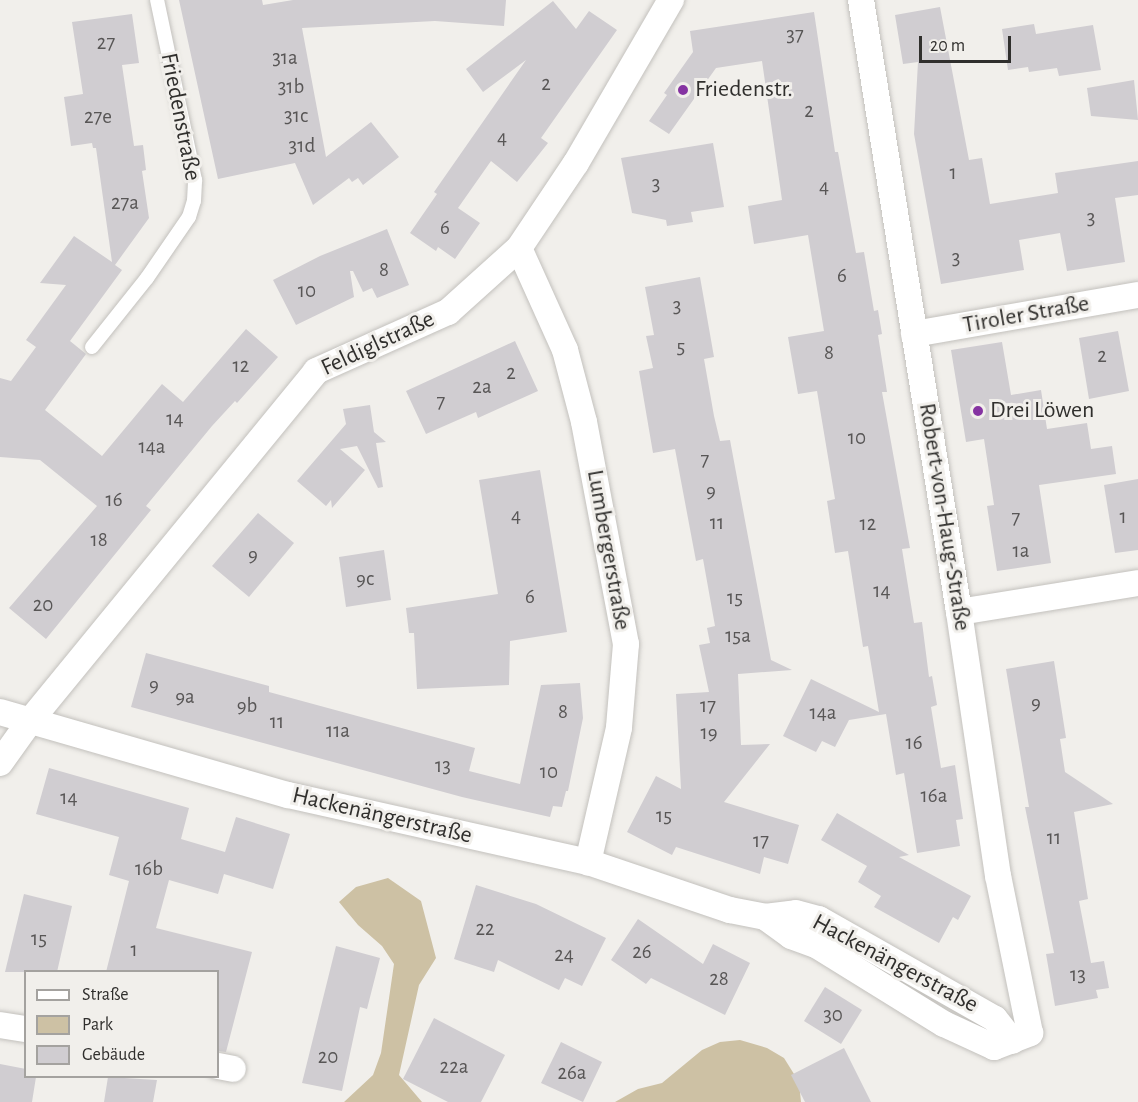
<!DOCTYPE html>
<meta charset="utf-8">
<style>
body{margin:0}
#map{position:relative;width:1138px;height:1102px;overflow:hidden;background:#f1efeb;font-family:"Alegreya Sans",sans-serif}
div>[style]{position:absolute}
.green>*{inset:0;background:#cdc1a4}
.building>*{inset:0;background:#d0cdd1}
.roads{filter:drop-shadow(0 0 2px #c3c1bd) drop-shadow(0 0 2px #c3c1bd)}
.lane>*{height:14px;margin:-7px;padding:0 7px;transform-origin:7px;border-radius:7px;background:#fff}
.street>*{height:26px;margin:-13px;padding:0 13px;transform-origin:13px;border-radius:13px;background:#fff}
.dots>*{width:16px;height:16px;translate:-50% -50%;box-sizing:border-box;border:3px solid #f1efeb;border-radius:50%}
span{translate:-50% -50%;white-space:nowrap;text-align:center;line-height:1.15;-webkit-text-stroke:6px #f1efeb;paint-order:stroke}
.number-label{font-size:21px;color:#585656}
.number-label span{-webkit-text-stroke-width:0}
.poi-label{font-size:24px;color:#302f2d}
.left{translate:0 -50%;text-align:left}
.street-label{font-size:24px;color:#302f2d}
.legend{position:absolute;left:24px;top:970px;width:195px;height:108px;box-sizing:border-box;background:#f1efeb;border:2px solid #a4a29f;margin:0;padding:8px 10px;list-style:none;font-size:18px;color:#302f2d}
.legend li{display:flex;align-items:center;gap:12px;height:30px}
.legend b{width:30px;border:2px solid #a4a29f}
.scale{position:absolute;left:919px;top:36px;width:92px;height:27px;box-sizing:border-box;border:3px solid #302f2d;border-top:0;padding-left:8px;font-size:18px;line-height:21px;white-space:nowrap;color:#302f2d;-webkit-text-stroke:4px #f1efeb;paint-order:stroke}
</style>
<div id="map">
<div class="green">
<div style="clip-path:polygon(388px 878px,421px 901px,436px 958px,419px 985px,399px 1075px,422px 1102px,344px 1102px,373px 1075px,381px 1053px,394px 964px,382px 946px,358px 925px,339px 902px,356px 887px)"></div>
<div style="clip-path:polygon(740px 1040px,767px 1048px,784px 1058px,799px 1082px,801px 1102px,615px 1102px,638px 1089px,662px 1083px,702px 1050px,720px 1042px)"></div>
</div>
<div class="building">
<div style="clip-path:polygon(179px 0,262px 0,263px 5px,293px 0,506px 0,504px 26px,435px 21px,302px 28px,326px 157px,371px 122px,399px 157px,363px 185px,358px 178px,352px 182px,349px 178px,313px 205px,295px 163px,218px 179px)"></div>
<div style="clip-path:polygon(553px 1px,576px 29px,589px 11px,617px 30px,541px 138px,548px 143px,517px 182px,491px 161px,458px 208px,480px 223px,455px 259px,438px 247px,436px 251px,410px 233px,437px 194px,434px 192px,526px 60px,483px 92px,466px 69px)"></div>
<div style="clip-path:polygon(940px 7px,969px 160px,982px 158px,990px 204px,1058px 193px,1055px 173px,1138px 161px,1138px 195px,1115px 198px,1125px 262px,1067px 271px,1060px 233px,1019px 240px,1024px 270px,941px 284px,914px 134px,918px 62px,903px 64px,895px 15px)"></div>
<div style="clip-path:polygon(814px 12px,835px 152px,838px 152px,856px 253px,864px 252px,874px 311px,878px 310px,882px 334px,878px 335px,887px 392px,882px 392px,910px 548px,902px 549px,914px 623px,922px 622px,929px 677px,932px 676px,937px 705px,931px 707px,941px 768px,955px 765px,963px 819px,956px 820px,960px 846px,917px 853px,904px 773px,896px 775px,886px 714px,849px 720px,835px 747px,822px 741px,816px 752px,783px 736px,811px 679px,879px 712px,868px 646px,863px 647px,848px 551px,835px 553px,827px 501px,835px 499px,817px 391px,798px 394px,788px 337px,824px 331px,808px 235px,754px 244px,748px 206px,782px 200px,762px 61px,716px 68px,669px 134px,649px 121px,667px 95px,664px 93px,693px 52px,690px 31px)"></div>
<div style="clip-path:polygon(132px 14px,139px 63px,122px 65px,134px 146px,143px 145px,146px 170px,142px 171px,149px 218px,115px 265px,122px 270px,70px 341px,86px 354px,45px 410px,102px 456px,162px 384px,183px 402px,246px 329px,278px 357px,237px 403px,235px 401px,212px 426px,146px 506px,151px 510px,46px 639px,9px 608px,97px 506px,40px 460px,0 457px,0 378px,11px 381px,36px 347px,26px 340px,66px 285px,40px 283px,74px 236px,112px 262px,96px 148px,93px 148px,92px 143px,71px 146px,64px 97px,83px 94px,72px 22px)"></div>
<div style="clip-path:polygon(1034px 24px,1036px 34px,1093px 25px,1101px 70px,1059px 76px,1057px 68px,1029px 72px,1028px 67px,1008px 70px,1002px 29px)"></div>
<div style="clip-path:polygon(1134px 80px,1138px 120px,1091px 116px,1087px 88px)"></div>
<div style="clip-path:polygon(713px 143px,724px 207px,691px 212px,693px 222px,667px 226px,666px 220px,632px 213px,621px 158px)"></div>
<div style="clip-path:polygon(387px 229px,409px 285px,377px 298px,372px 288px,363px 292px,353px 271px,350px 271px,354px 297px,296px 325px,273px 280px,320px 256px)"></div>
<div style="clip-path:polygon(700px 277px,714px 357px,704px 359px,714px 416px,720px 441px,730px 440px,771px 660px,792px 670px,738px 674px,741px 745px,770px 744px,724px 802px,799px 825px,788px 864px,764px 857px,760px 874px,676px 847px,672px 855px,627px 832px,656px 776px,681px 789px,676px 694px,709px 692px,699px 645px,710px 643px,707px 628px,715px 626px,703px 559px,696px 561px,675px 449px,653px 453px,639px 371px,653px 368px,646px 336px,654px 335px,645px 287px)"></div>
<div style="clip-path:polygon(1118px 331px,1129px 391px,1089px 399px,1079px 338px)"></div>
<div style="clip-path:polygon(515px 341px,538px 391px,478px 418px,476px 412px,426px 434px,406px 391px)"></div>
<div style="clip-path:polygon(1002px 342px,1011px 395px,1041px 390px,1047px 429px,1087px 423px,1091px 449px,1112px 446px,1116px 474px,1039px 485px,1051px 563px,997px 571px,987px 506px,994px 505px,984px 439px,966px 442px,951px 350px)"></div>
<div style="clip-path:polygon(370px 405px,374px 432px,386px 442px,376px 443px,383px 487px,378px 488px,357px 446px,340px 449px,365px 470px,332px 508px,331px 500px,326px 506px,297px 481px,346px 424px,343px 409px)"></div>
<div style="clip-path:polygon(540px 470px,567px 632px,510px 641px,509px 685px,417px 689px,414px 633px,409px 633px,406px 608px,498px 594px,479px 480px)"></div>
<div style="clip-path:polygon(1138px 479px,1138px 550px,1115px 553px,1104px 485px)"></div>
<div style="clip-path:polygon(258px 513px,294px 543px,249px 597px,212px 566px)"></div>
<div style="clip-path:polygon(384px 550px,391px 600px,346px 607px,339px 557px)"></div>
<div style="clip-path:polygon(146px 653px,269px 686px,269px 692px,475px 748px,469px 771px,520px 784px,541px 685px,580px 683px,583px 718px,568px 791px,566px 791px,562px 807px,553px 806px,550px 817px,462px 797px,131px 707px)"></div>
<div style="clip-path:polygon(1054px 661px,1066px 738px,1060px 739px,1065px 772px,1113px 804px,1074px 812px,1088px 899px,1079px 901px,1091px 963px,1104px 961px,1109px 988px,1096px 990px,1098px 998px,1055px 1006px,1046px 954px,1054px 953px,1025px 807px,1029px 807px,1006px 669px)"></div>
<div style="clip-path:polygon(49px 768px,189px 808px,181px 839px,225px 852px,236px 817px,290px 834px,273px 889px,224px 874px,218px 894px,169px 880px,156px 928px,252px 952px,226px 1052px,218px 1051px,218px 972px,106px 972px,129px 881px,109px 875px,119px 837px,36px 814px)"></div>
<div style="clip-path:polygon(837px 813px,909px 855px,899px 857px,971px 896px,958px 920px,953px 917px,939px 943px,874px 907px,881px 896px,858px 882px,867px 866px,821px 840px)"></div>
<div style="clip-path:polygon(476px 885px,536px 904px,606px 938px,582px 986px,565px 978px,559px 990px,498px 960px,494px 972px,454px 959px)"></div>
<div style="clip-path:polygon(24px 894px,72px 906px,57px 972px,5px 972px)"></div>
<div style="clip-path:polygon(638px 919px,703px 964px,713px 944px,750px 963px,725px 1015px,651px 978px,646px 984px,611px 960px)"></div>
<div style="clip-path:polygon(336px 946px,380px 958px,367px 1009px,360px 1007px,342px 1091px,302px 1083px)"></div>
<div style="clip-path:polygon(825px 987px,862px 1010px,841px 1044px,804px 1021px)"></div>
<div style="clip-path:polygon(434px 1018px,505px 1055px,481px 1102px,448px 1102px,403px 1079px)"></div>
<div style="clip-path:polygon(561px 1042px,602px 1062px,583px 1102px,541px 1083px)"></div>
<div style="clip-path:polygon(844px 1048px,871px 1102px,805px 1102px,791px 1075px)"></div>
<div style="clip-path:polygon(0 1064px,26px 1069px,26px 1077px,36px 1077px,32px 1102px,0 1102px)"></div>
<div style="clip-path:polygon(108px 1077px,157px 1080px,153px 1102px,104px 1102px)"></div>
</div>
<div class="roads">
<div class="lane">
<div style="left:92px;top:347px;width:88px;rotate:-51.4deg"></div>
<div style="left:147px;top:278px;width:74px;rotate:-55.5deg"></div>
<div style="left:189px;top:217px;width:17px;rotate:-73deg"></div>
<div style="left:194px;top:201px;width:21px;rotate:-87deg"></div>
<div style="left:195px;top:180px;width:184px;rotate:-101.9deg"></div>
</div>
<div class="street">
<div style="left:519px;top:248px;width:112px;rotate:65.7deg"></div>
<div style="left:565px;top:350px;width:74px;rotate:75.2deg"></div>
<div style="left:584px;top:422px;width:226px;rotate:79.3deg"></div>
<div style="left:626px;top:644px;width:84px;rotate:94.8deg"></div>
<div style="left:619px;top:728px;width:138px;rotate:103deg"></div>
<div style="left:914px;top:334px;width:227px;rotate:-9.9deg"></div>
<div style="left:959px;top:612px;width:181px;rotate:-9.2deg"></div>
<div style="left:0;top:712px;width:300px;rotate:16.1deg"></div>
<div style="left:288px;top:795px;width:307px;rotate:12.6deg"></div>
<div style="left:588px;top:862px;width:150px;rotate:18.7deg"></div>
<div style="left:730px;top:910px;width:36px;rotate:11deg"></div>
<div style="left:765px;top:917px;width:32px;rotate:36deg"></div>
<div style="left:791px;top:936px;width:27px;rotate:20deg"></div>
<div style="left:816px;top:945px;width:150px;rotate:31.7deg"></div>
<div style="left:944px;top:1024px;width:55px;rotate:24.7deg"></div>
<div style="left:994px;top:1047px;width:39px;rotate:-21deg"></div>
<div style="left:1030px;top:1033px;width:160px;rotate:-101.5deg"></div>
<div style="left:998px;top:876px;width:267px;rotate:-98.4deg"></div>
<div style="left:959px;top:612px;width:620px;rotate:-99.1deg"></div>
<div style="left:0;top:763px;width:52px;rotate:-54.5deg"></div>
<div style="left:30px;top:721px;width:452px;rotate:-50.7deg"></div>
<div style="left:316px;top:371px;width:145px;rotate:-24.1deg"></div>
<div style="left:448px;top:312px;width:96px;rotate:-42deg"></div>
<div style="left:519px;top:248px;width:102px;rotate:-56.2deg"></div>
<div style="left:576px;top:163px;width:189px;rotate:-59.8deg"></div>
<div style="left:765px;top:917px;width:31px;rotate:-7deg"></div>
<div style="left:796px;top:913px;width:24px;rotate:15deg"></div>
<div style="left:819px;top:919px;width:202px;rotate:29.6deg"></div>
<div style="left:995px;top:1019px;width:28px;rotate:52deg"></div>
<div style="left:0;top:1025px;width:26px;rotate:9deg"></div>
<div style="left:218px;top:1066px;width:15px;rotate:11deg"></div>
</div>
</div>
<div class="dots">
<div style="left:683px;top:90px;background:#8533a2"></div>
<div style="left:978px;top:411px;background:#8533a2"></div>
</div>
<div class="number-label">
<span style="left:795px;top:35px">37</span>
<span style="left:106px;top:43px">27</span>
<span style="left:285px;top:58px">31a</span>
<span style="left:546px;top:84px">2</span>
<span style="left:291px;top:87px">31b</span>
<span style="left:809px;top:111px">2</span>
<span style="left:296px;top:116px">31c</span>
<span style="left:98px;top:117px">27e</span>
<span style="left:502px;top:138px">4</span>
<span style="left:302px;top:146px">31d</span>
<span style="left:953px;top:173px">1</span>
<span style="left:656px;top:184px">3</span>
<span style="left:824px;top:187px">4</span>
<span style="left:125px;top:203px">27a</span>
<span style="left:1091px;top:218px">3</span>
<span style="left:445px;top:228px">6</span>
<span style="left:956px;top:258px">3</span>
<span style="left:384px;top:270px">8</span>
<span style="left:842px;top:276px">6</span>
<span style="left:307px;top:291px">10</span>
<span style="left:677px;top:306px">3</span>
<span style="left:681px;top:347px">5</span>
<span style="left:829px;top:353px">8</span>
<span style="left:1102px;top:356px">2</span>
<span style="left:241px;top:366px">12</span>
<span style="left:511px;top:373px">2</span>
<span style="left:482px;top:387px">2a</span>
<span style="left:441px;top:402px">7</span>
<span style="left:175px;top:419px">14</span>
<span style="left:857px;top:438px">10</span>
<span style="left:152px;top:447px">14a</span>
<span style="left:705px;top:460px">7</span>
<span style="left:711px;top:491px">9</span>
<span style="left:114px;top:500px">16</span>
<span style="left:516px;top:516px">4</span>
<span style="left:1123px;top:517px">1</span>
<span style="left:1016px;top:518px">7</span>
<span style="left:717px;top:523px">11</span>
<span style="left:868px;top:524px">12</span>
<span style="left:99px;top:540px">18</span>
<span style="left:1021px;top:551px">1a</span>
<span style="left:253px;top:555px">9</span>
<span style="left:365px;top:579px">9c</span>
<span style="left:882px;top:591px">14</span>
<span style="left:530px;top:597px">6</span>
<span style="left:735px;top:598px">15</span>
<span style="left:43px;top:605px">20</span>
<span style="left:738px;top:636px">15a</span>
<span style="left:154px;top:685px">9</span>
<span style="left:185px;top:697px">9a</span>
<span style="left:1036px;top:703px">9</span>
<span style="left:247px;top:706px">9b</span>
<span style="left:708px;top:706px">17</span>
<span style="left:563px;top:712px">8</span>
<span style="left:823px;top:713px">14a</span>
<span style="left:277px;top:722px">11</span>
<span style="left:338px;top:731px">11a</span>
<span style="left:709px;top:733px">19</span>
<span style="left:914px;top:743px">16</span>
<span style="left:443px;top:766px">13</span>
<span style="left:549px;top:772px">10</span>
<span style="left:934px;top:796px">16a</span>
<span style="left:69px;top:798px">14</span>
<span style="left:664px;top:816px">15</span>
<span style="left:1054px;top:838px">11</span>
<span style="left:761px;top:841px">17</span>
<span style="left:149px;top:869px">16b</span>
<span style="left:485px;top:929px">22</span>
<span style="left:39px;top:939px">15</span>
<span style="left:134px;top:950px">1</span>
<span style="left:642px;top:952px">26</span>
<span style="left:564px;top:955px">24</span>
<span style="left:1078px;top:975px">13</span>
<span style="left:719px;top:979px">28</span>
<span style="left:833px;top:1015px">30</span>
<span style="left:328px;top:1057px">20</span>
<span style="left:454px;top:1067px">22a</span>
<span style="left:572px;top:1073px">26a</span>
</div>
<div class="poi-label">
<span class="left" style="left:695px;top:90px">Friedenstr.</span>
<span class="left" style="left:990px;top:411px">Drei Löwen</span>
</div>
<div class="street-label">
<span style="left:180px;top:117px;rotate:79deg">Friedenstraße</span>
<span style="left:1026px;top:315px;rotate:-10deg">Tiroler Straße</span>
<span style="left:378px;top:344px;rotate:-25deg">Feldiglstraße</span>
<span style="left:944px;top:517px;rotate:81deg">Robert-von-Haug-Straße</span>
<span style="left:608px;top:550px;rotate:80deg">Lumbergerstraße</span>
<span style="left:382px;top:816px;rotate:13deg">Hackenängerstraße</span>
<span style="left:895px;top:964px;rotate:28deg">Hackenängerstraße</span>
</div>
<ul class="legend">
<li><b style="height:8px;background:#fff"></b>Straße</li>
<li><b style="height:16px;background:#cdc1a4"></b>Park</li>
<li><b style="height:16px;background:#d0cdd1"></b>Gebäude</li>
</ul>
<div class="scale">20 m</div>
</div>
